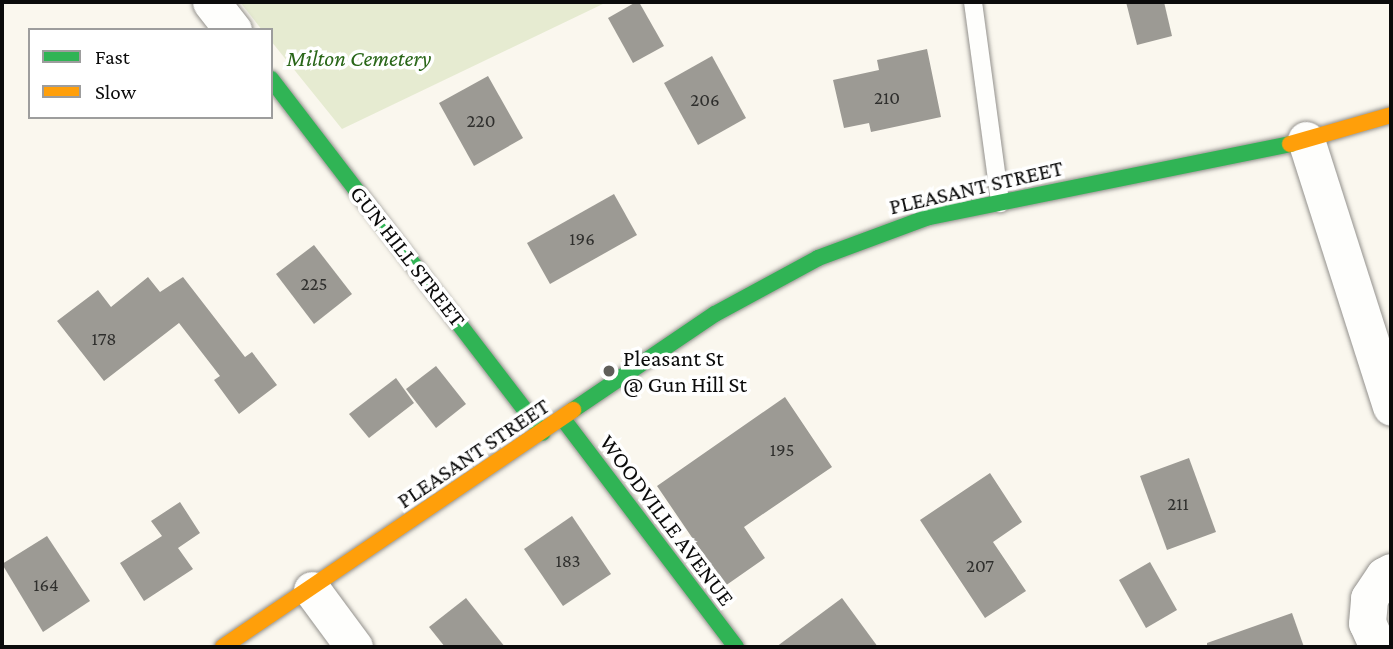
<!DOCTYPE html>
<style>
body{margin:0}
#map{position:relative;width:1393px;height:649px;overflow:hidden;background:#faf7ee;font-family:"Crimson Pro",serif}
div>[style]{position:absolute}
.cemetery>*{inset:0;background:#e6ebd1}
.building>*{inset:0;background:#9c9a94}
.roads{filter:drop-shadow(0 0 2px #93918d) drop-shadow(0 0 2px #93918d)}
.lane>*{height:18px;margin:-9px;padding:0 9px;transform-origin:9px;border-radius:9px;background:#fefefc}
.street>*{height:37px;margin:-18.5px;padding:0 18.5px;transform-origin:18.5px;border-radius:18.5px;background:#fefefc}
.fast>*{height:16px;margin:-8px;padding:0 8px;transform-origin:8px;border-radius:8px;background:#30b455}
.slow>*{height:16px;margin:-8px;padding:0 8px;transform-origin:8px;border-radius:8px;background:#ff9f0a}
.dots>*{width:19px;height:19px;translate:-50% -50%;box-sizing:border-box;border:4px solid #fff;border-radius:50%}
span{translate:-50% -50%;white-space:nowrap;text-align:center;line-height:1.15;-webkit-text-stroke:7px #fff;paint-order:stroke}
.number-label{font-size:19px;color:#2f2f2d}
.number-label span{-webkit-text-stroke-width:0}
.park-label{font-size:23px;color:#296618;font-style:italic}
.street-label{font-size:23px;color:#0b0b0b}
.poi-label{font-size:23px;color:#0b0b0b}
.left{translate:0 -50%;text-align:left}
.frame{position:absolute;inset:0;border:4px solid #0b0b0b;pointer-events:none}
.legend{position:absolute;left:28px;top:28px;width:245px;height:91px;box-sizing:border-box;background:#fff;border:2px solid #9d9d9d;margin:0;padding:9px 12px;list-style:none;font-size:21px;color:#0b0b0b}
.legend li{display:flex;align-items:center;gap:14px;height:35px}
.legend b{width:35px;border:2px solid #9d9d9d}
</style>
<div id="map">
<div class="cemetery">
<div style="clip-path:polygon(240px 2px,607px 2px,342px 129px,271px 41px,271px 30px,262px 30px)"></div>
</div>
<div class="building">
<div style="clip-path:polygon(636px 2px,639px 2px,664px 46px,633px 63px,608px 18px)"></div>
<div style="clip-path:polygon(1126px 2px,1164px 2px,1172px 36px,1137px 45px)"></div>
<div style="clip-path:polygon(927px 49px,941px 117px,871px 132px,869px 123px,844px 128px,833px 80px,879px 70px,877px 60px)"></div>
<div style="clip-path:polygon(712px 56px,746px 118px,698px 145px,664px 83px)"></div>
<div style="clip-path:polygon(488px 76px,523px 138px,474px 166px,439px 103px)"></div>
<div style="clip-path:polygon(614px 194px,637px 235px,550px 284px,527px 243px)"></div>
<div style="clip-path:polygon(314px 245px,352px 294px,314px 324px,276px 274px)"></div>
<div style="clip-path:polygon(148px 277px,160px 292px,183px 277px,245px 357px,252px 352px,277px 385px,239px 414px,214px 380px,220px 376px,179px 323px,104px 381px,57px 321px,98px 290px,111px 307px)"></div>
<div style="clip-path:polygon(436px 366px,466px 404px,436px 428px,406px 389px)"></div>
<div style="clip-path:polygon(396px 378px,414px 403px,369px 438px,349px 414px)"></div>
<div style="clip-path:polygon(785px 397px,832px 467px,744px 527px,765px 558px,725px 586px,657px 486px)"></div>
<div style="clip-path:polygon(1189px 458px,1216px 532px,1167px 550px,1140px 476px)"></div>
<div style="clip-path:polygon(990px 473px,1022px 522px,993px 542px,1026px 591px,985px 618px,920px 520px)"></div>
<div style="clip-path:polygon(180px 502px,200px 533px,178px 548px,193px 569px,144px 601px,120px 563px,162px 536px,151px 521px)"></div>
<div style="clip-path:polygon(572px 516px,611px 574px,563px 606px,524px 549px)"></div>
<div style="clip-path:polygon(47px 536px,90px 601px,43px 632px,2px 564px)"></div>
<div style="clip-path:polygon(1150px 562px,1177px 610px,1146px 628px,1119px 580px)"></div>
<div style="clip-path:polygon(466px 598px,505px 647px,445px 647px,429px 627px)"></div>
<div style="clip-path:polygon(842px 598px,878px 647px,776px 647px)"></div>
<div style="clip-path:polygon(1292px 613px,1304px 647px,1207px 647px,1207px 643px)"></div>
</div>
<div class="roads">
<div class="lane">
<div style="left:973px;top:2px;width:203px;rotate:82.3deg"></div>
</div>
<div class="street">
<div style="left:211px;top:2px;width:36px;rotate:52deg"></div>
<div style="left:1306px;top:140px;width:280px;rotate:72.3deg"></div>
<div style="left:312px;top:590px;width:71px;rotate:53.6deg"></div>
<div style="left:1382px;top:647px;width:5px;rotate:-158deg"></div>
<div style="left:1377px;top:645px;width:24px;rotate:-114deg"></div>
<div style="left:1367px;top:623px;width:25px;rotate:-85deg"></div>
<div style="left:1369px;top:598px;width:27px;rotate:-56deg"></div>
<div style="left:1384px;top:576px;width:8px;rotate:-30deg"></div>
</div>
<div class="fast">
<div style="left:271px;top:79px;width:446px;rotate:52.5deg"></div>
<div style="left:573px;top:410px;width:171px;rotate:-34.1deg"></div>
<div style="left:715px;top:314px;width:117px;rotate:-28.5deg"></div>
<div style="left:818px;top:258px;width:118px;rotate:-20.3deg"></div>
<div style="left:929px;top:217px;width:368px;rotate:-11.4deg"></div>
<div style="left:563px;top:419px;width:286px;rotate:52.8deg"></div>
</div>
<div class="slow">
<div style="left:1290px;top:144px;width:105px;rotate:-16deg"></div>
<div style="left:223px;top:647px;width:423px;rotate:-34.1deg"></div>
</div>
</div>
<div class="dots">
<div style="left:609px;top:371px;background:#5f5e5a"></div>
</div>
<div class="number-label">
<span style="left:887px;top:98px">210</span>
<span style="left:705px;top:100px">206</span>
<span style="left:481px;top:121px">220</span>
<span style="left:582px;top:239px">196</span>
<span style="left:314px;top:284px">225</span>
<span style="left:104px;top:339px">178</span>
<span style="left:782px;top:450px">195</span>
<span style="left:1178px;top:504px">211</span>
<span style="left:568px;top:561px">183</span>
<span style="left:980px;top:566px">207</span>
<span style="left:46px;top:585px">164</span>
</div>
<div class="park-label">
<span style="left:359px;top:58px">Milton Cemetery</span>
</div>
<div class="street-label">
<span style="left:976px;top:187px;rotate:-13deg">PLEASANT STREET</span>
<span style="left:408px;top:256px;rotate:52deg">GUN HILL STREET</span>
<span style="left:473px;top:453px;rotate:-34deg">PLEASANT STREET</span>
<span style="left:667px;top:520px;rotate:53deg">WOODVILLE AVENUE</span>
</div>
<div class="poi-label">
<span class="left" style="left:623px;top:371px">Pleasant St<br>@ Gun Hill St</span>
</div>
<div class="frame"></div>
<ul class="legend">
<li><b style="height:9px;background:#30b455"></b>Fast</li>
<li><b style="height:9px;background:#ff9f0a"></b>Slow</li>
</ul>
</div>
